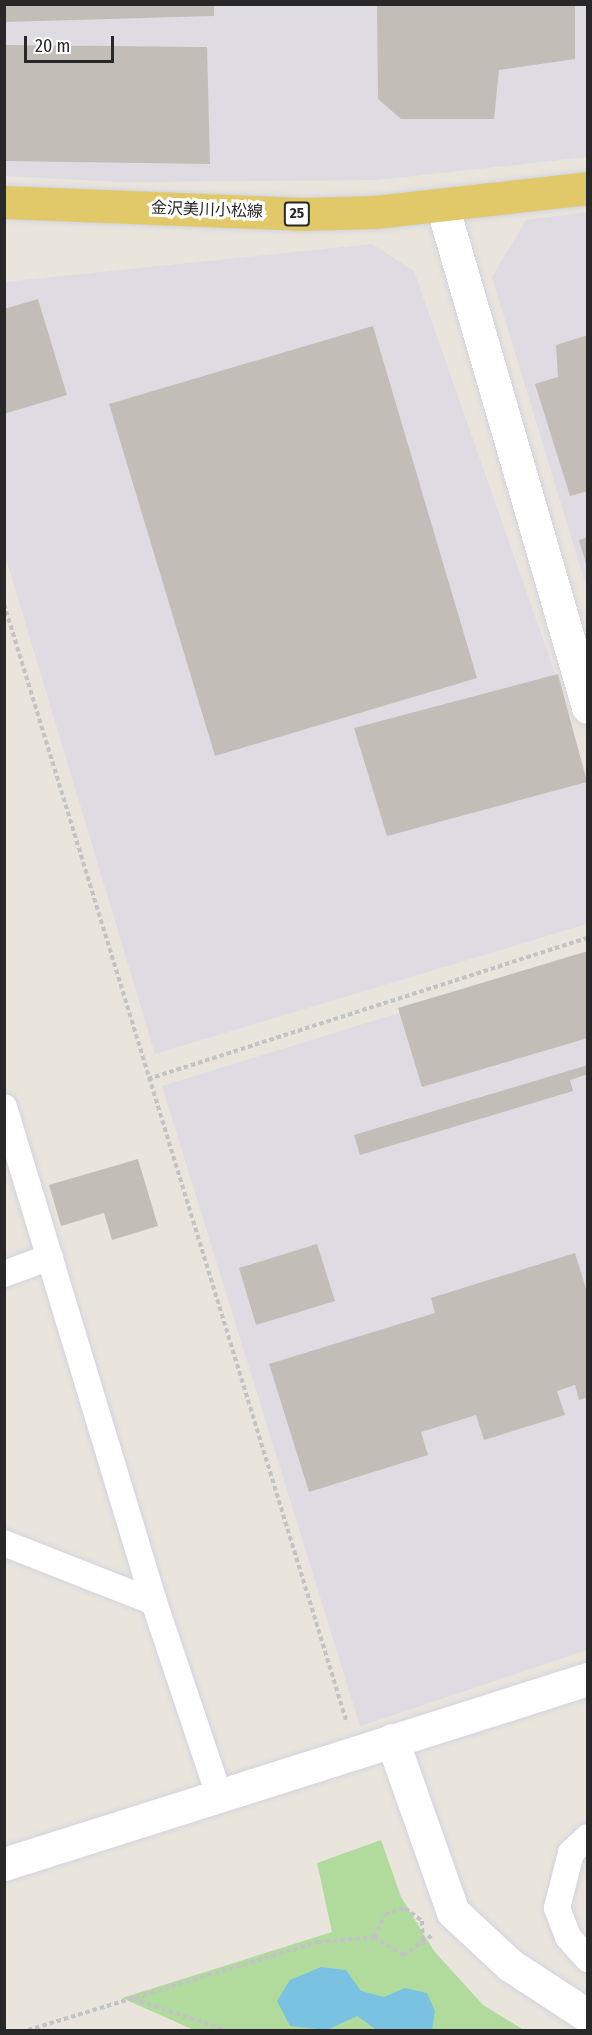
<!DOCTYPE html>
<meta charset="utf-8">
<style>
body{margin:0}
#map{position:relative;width:592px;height:2035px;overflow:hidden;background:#e9e4dc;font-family:"Fira Sans Condensed","Noto Sans JP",sans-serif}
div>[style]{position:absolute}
.industrial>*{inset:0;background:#dedce2}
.green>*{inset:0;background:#b0db9d}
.water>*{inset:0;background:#79c2e1}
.building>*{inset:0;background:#c2beb7}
.path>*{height:4px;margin-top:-2px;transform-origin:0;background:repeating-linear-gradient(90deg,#c3c3c3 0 4.5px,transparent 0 7.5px)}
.roads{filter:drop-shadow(0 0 2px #d1d3e0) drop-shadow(0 0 2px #d1d3e0)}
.minor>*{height:26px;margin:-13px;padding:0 13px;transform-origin:13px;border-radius:13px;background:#fff}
.tertiary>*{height:33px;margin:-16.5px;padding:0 16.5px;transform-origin:16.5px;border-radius:16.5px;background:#fff}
.primary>*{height:33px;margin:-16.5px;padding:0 16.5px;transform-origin:16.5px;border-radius:16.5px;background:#e1c969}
span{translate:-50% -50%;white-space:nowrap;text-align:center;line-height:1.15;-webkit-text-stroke:6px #fff;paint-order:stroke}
.shield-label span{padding:2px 4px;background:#fff;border:2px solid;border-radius:4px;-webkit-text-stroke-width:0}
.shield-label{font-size:15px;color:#282828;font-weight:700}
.street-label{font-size:16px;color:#282828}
.frame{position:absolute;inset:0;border:6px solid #282828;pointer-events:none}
.scale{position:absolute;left:24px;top:36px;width:90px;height:27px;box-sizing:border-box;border:3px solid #282828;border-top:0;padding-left:8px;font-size:18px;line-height:21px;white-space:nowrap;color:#282828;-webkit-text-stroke:4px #fff;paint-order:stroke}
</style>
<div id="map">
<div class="industrial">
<div style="clip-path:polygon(4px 5px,587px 5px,587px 157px,377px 180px,123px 182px,5px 176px)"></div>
<div style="clip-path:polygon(587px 212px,587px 589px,492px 277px,526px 220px)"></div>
<div style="clip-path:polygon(372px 244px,414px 271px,550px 659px,587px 777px,587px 924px,155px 1054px,5px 555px,4px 282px)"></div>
<div style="clip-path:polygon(587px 955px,587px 1650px,360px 1726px,162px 1086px)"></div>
</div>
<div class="green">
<div style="clip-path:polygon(381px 1840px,401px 1897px,434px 1951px,483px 2005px,524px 2030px,194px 2030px,122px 1998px,332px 1932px,317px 1863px)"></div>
</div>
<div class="water">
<div style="clip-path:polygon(321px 1967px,346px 1970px,361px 1991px,384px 1997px,405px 1988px,427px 1993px,435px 2011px,432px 2030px,377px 2030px,357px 2016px,327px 2030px,290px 2026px,277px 2001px,290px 1980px)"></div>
</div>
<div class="building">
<div style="clip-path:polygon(4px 4px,214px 4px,214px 16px,4px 22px)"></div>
<div style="clip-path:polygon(377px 4px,575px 4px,575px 59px,499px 70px,494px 119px,401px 119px,378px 99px)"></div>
<div style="clip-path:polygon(4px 45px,207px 47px,210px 164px,4px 161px)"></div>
<div style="clip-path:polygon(38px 299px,67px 395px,4px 414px,4px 309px)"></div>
<div style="clip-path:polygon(373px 326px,477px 678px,215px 756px,109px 404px)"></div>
<div style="clip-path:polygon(588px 335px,588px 491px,570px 496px,535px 384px,558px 377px,556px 345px)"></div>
<div style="clip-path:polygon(588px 537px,588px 567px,587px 567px,579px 540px)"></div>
<div style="clip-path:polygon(558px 674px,587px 782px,387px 836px,354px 728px)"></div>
<div style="clip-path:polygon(588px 951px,588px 1038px,422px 1087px,398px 1008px)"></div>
<div style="clip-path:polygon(588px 1065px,588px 1074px,570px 1080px,573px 1091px,360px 1155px,354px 1135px)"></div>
<div style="clip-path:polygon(138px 1159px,158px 1226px,112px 1240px,104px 1213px,61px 1226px,49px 1185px)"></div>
<div style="clip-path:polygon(317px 1244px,335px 1301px,256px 1325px,239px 1268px)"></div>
<div style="clip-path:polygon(575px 1253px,588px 1295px,588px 1397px,579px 1400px,575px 1385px,557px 1391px,565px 1415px,484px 1440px,476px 1415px,421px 1432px,428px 1455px,309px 1492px,269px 1364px,435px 1313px,431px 1298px)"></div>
</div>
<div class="path">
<div style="left:4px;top:604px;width:1170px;rotate:72.96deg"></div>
<div style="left:148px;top:1079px;width:462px;rotate:-17.8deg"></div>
<div style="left:374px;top:1937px;width:25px;rotate:-64deg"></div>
<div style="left:385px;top:1914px;width:21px;rotate:-17deg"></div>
<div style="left:405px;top:1908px;width:21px;rotate:37deg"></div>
<div style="left:422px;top:1921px;width:24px;rotate:88deg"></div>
<div style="left:133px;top:1999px;width:98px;rotate:18.4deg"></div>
<div style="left:28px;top:2030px;width:303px;rotate:-16.9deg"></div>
<div style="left:318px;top:1942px;width:56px;rotate:-5.1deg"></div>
<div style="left:374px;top:1937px;width:34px;rotate:32deg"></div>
<div style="left:403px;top:1955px;width:36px;rotate:-34deg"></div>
</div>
<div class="roads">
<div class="minor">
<div style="left:4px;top:1107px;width:517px;rotate:73.14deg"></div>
<div style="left:154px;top:1602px;width:207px;rotate:71.4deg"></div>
<div style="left:4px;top:1274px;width:49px;rotate:-20.3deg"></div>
<div style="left:4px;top:1543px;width:161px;rotate:21.5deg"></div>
<div style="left:588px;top:1837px;width:23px;rotate:137deg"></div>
<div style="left:571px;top:1853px;width:57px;rotate:104.3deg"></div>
<div style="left:557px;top:1908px;width:31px;rotate:69deg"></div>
<div style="left:568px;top:1937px;width:30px;rotate:48deg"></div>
</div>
<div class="tertiary">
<div style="left:442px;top:205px;width:523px;rotate:73.78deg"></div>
<div style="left:392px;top:1740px;width:182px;rotate:70.5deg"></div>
<div style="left:453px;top:1912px;width:78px;rotate:42.9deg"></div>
<div style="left:510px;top:1965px;width:93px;rotate:33.2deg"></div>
<div style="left:4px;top:1864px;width:613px;rotate:-17.58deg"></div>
</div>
<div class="primary">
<div style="left:4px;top:202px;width:295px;rotate:2.3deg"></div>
<div style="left:299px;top:214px;width:76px;rotate:-1.5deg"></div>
<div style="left:375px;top:212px;width:214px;rotate:-6.4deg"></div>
</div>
</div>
<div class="shield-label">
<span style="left:297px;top:214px">25</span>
</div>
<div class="street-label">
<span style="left:207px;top:210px;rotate:2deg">金沢美川小松線</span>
</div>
<div class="frame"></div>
<div class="scale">20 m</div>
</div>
